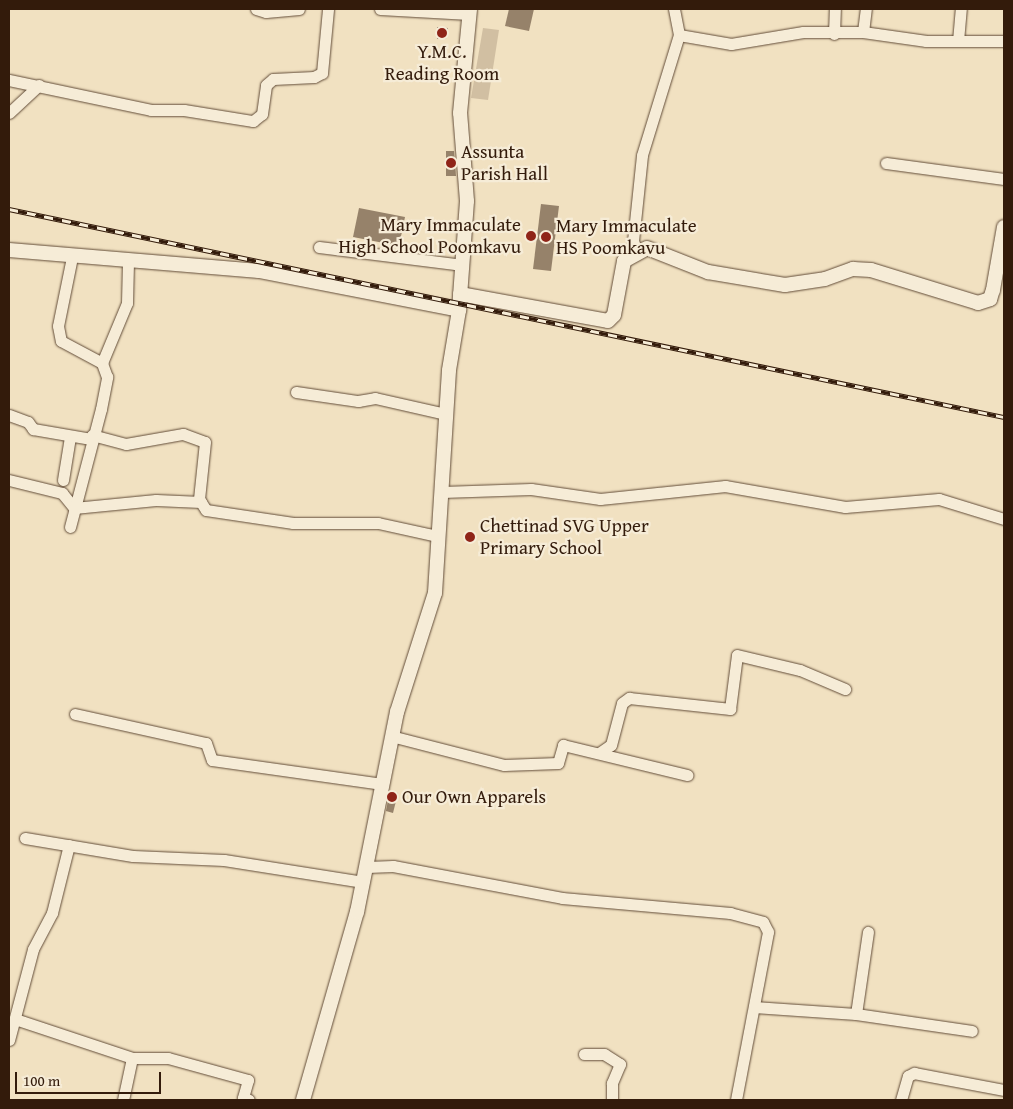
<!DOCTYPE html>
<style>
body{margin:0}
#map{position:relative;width:1013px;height:1109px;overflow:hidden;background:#f1e1c1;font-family:"Gentium Book Plus",serif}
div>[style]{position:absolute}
.green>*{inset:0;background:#d1bfa2}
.building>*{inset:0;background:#96826a}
.roads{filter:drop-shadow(0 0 1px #624c38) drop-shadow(0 0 1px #624c38)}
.minor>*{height:11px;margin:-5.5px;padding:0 5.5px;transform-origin:5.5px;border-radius:5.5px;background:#f6ecd7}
.tertiary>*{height:14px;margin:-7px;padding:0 7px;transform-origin:7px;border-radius:7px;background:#f6ecd7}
.rail>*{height:5px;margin-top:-2.5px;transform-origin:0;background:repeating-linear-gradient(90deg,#f6ecd7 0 9px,#331b0b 0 18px);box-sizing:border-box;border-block:1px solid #331b0b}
.dots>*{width:14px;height:14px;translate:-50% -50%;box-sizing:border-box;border:2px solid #f6ecd7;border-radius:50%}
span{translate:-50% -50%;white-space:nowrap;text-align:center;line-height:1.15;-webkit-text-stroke:4.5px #f6ecd7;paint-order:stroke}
.poi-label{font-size:19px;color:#331b0b}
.left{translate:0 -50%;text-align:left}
.right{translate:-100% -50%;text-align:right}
.frame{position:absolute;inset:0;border:10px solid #331b0b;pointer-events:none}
.scale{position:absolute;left:15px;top:1072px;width:146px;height:22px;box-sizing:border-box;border:2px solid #331b0b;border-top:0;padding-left:6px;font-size:15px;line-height:18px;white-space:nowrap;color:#331b0b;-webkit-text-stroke:4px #f6ecd7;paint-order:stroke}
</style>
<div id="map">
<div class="green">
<div style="clip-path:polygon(483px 28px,499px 30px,488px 100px,471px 98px)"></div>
</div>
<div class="building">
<div style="clip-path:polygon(509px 9px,534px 9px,529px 31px,505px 26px)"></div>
<div style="clip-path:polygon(437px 27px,448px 28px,446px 39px,437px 39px)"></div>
<div style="clip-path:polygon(446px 151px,454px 151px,456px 176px,446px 176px)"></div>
<div style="clip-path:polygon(541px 204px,559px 206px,551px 271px,533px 269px)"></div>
<div style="clip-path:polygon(359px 208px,405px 217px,399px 246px,353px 237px)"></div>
<div style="clip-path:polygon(390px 791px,398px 793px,393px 813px,386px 811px)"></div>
</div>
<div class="roads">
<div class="minor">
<div style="left:256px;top:9px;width:10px;rotate:17deg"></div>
<div style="left:266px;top:12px;width:33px;rotate:-5deg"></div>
<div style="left:380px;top:9px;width:89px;rotate:3.2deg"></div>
<div style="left:674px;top:9px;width:26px;rotate:79deg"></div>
<div style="left:679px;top:35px;width:53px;rotate:9.8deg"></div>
<div style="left:731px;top:44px;width:73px;rotate:-9.5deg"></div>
<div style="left:803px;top:32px;width:60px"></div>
<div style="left:863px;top:32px;width:64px;rotate:8.1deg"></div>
<div style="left:926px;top:41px;width:78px"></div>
<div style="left:863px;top:32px;width:23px;rotate:-83deg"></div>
<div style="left:834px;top:34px;width:25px;rotate:-88deg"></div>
<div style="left:958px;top:41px;width:32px;rotate:-85deg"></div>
<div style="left:9px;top:80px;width:145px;rotate:11.9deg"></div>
<div style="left:151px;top:110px;width:33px"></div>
<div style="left:184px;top:110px;width:70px;rotate:9.1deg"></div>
<div style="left:253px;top:121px;width:11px;rotate:-38deg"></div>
<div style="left:262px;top:114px;width:29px;rotate:-82deg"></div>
<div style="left:266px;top:85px;width:9px;rotate:-41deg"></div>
<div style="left:273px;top:79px;width:41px;rotate:-2.8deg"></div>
<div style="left:314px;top:77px;width:9px;rotate:-27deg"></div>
<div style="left:322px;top:73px;width:64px;rotate:-84.6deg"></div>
<div style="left:9px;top:113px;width:41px;rotate:-43deg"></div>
<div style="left:886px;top:163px;width:119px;rotate:7.7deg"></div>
<div style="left:319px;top:247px;width:145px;rotate:7.1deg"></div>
<div style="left:637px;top:251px;width:11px;rotate:-112deg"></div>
<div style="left:633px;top:241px;width:86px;rotate:-84deg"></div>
<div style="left:642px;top:155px;width:126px;rotate:-72.9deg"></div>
<div style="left:72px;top:257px;width:70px;rotate:101.5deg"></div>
<div style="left:58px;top:326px;width:15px;rotate:79deg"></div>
<div style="left:61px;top:341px;width:47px;rotate:28.2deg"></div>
<div style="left:296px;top:392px;width:63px;rotate:8.3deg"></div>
<div style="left:358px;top:401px;width:17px;rotate:-10deg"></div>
<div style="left:375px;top:398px;width:73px;rotate:12.7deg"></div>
<div style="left:9px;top:415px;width:20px;rotate:20deg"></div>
<div style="left:28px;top:422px;width:9px;rotate:54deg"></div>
<div style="left:33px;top:429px;width:59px;rotate:9.8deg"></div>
<div style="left:92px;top:435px;width:35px;rotate:15deg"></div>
<div style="left:126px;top:444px;width:58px;rotate:-10deg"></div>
<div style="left:183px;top:434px;width:23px;rotate:20deg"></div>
<div style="left:205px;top:442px;width:57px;rotate:96deg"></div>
<div style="left:199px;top:499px;width:13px;rotate:58deg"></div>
<div style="left:206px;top:510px;width:88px;rotate:8.5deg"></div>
<div style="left:293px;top:523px;width:85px"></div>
<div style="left:378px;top:523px;width:60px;rotate:12.4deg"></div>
<div style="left:9px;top:480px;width:55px;rotate:13.8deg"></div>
<div style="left:62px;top:493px;width:19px;rotate:51deg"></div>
<div style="left:74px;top:508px;width:82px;rotate:-5.6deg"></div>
<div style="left:156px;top:500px;width:45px;rotate:2.5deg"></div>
<div style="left:63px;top:480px;width:44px;rotate:-80.8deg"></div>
<div style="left:442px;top:492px;width:89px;rotate:-1.9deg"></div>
<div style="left:531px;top:489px;width:70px;rotate:8.2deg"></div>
<div style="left:600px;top:499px;width:126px;rotate:-5.9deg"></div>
<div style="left:725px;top:486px;width:122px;rotate:9.9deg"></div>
<div style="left:845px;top:507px;width:94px;rotate:-4.9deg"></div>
<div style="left:939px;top:499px;width:68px;rotate:17.1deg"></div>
<div style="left:70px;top:527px;width:122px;rotate:-75.3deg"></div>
<div style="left:101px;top:409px;width:33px;rotate:-79deg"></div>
<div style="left:107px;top:377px;width:15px;rotate:-110deg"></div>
<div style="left:102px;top:363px;width:65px;rotate:-67.4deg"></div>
<div style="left:127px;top:303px;width:41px;rotate:-88.6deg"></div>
<div style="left:75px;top:714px;width:134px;rotate:12.5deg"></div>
<div style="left:206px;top:743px;width:18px;rotate:71deg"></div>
<div style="left:212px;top:760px;width:172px;rotate:8deg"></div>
<div style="left:391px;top:736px;width:117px;rotate:14.4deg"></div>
<div style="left:504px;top:765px;width:54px;rotate:-2.1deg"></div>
<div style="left:558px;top:763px;width:19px;rotate:-74deg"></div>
<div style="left:563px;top:745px;width:128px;rotate:13.6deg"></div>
<div style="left:599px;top:753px;width:14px;rotate:-34deg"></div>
<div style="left:611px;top:745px;width:43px;rotate:-75.3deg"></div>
<div style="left:622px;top:703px;width:9px;rotate:-36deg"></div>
<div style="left:629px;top:698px;width:102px;rotate:6.2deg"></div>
<div style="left:730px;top:709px;width:54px;rotate:-82.6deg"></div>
<div style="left:737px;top:655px;width:65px;rotate:13.4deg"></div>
<div style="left:800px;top:670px;width:49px;rotate:22.9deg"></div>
<div style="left:25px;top:838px;width:109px;rotate:9.5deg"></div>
<div style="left:133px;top:856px;width:91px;rotate:2.5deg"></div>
<div style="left:224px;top:860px;width:141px;rotate:9deg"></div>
<div style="left:367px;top:867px;width:26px;rotate:-2deg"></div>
<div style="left:393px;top:866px;width:172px;rotate:10.7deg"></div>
<div style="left:562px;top:898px;width:169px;rotate:5.1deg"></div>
<div style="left:730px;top:913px;width:34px;rotate:15deg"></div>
<div style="left:763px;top:922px;width:11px;rotate:63deg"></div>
<div style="left:768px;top:932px;width:171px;rotate:100.8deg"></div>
<div style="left:754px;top:1007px;width:102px;rotate:3.9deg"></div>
<div style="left:856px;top:1014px;width:117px;rotate:8.3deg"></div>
<div style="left:856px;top:1014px;width:83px;rotate:-81.7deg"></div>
<div style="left:15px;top:1019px;width:123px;rotate:18.4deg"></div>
<div style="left:132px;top:1058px;width:36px"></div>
<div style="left:168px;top:1058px;width:83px;rotate:15.4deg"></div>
<div style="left:248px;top:1080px;width:19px;rotate:106deg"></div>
<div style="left:243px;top:1098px;width:6px;rotate:18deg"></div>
<div style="left:9px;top:1040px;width:94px;rotate:-75.2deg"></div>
<div style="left:33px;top:949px;width:41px;rotate:-62.2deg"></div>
<div style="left:52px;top:913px;width:70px;rotate:-76deg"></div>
<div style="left:584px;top:1054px;width:20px"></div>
<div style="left:604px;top:1054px;width:19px;rotate:32deg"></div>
<div style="left:620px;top:1064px;width:21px;rotate:113deg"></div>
<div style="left:612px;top:1083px;width:17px;rotate:90deg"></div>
<div style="left:123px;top:1100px;width:43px;rotate:-77.9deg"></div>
<div style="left:901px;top:1100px;width:25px;rotate:-74deg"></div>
<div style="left:908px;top:1076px;width:7px;rotate:-27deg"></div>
<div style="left:914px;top:1073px;width:92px;rotate:10.7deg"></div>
</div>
<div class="tertiary">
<div style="left:9px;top:250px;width:251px;rotate:4.8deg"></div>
<div style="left:259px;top:271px;width:204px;rotate:11deg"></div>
<div style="left:460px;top:294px;width:150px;rotate:10.3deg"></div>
<div style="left:608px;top:321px;width:8px;rotate:-45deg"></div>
<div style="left:614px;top:315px;width:55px;rotate:-79.5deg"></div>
<div style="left:624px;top:261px;width:26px;rotate:-29deg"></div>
<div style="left:647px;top:248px;width:66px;rotate:21.5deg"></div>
<div style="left:708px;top:272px;width:78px;rotate:9.6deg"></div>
<div style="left:785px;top:285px;width:40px;rotate:-8.5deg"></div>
<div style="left:825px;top:279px;width:30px;rotate:-20deg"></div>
<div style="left:853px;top:269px;width:18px;rotate:3deg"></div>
<div style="left:871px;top:270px;width:112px;rotate:17.1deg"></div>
<div style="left:978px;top:303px;width:13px;rotate:-18deg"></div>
<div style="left:990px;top:299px;width:9px;rotate:-72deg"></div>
<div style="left:993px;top:290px;width:64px;rotate:-80.1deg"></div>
<div style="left:303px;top:1100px;width:196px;rotate:-74deg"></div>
<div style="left:357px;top:912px;width:204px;rotate:-78.7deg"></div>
<div style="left:397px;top:712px;width:125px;rotate:-72.3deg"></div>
<div style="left:435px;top:593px;width:223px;rotate:-86.4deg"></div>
<div style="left:449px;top:370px;width:61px;rotate:-80.5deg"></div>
<div style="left:459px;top:310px;width:109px;rotate:-85.8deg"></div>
<div style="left:467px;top:201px;width:88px;rotate:-94.5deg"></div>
<div style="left:460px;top:113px;width:104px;rotate:-84.5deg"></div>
</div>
</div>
<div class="rail">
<div style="left:9px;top:209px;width:1017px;rotate:11.81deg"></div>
</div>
<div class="dots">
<div style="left:442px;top:33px;background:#8f2418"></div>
<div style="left:451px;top:163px;background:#8f2418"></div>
<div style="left:531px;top:236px;background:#8f2418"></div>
<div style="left:546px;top:237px;background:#8f2418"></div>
<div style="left:470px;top:537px;background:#8f2418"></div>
<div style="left:392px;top:797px;background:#8f2418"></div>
</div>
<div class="poi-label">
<span style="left:442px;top:63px">Y.M.C.<br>Reading Room</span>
<span class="left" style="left:461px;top:163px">Assunta<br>Parish Hall</span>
<span class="right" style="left:521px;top:236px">Mary Immaculate<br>High School Poomkavu</span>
<span class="left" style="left:556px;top:237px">Mary Immaculate<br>HS Poomkavu</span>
<span class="left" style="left:480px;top:537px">Chettinad SVG Upper<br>Primary School</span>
<span class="left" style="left:402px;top:797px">Our Own Apparels</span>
</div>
<div class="frame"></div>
<div class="scale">100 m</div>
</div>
